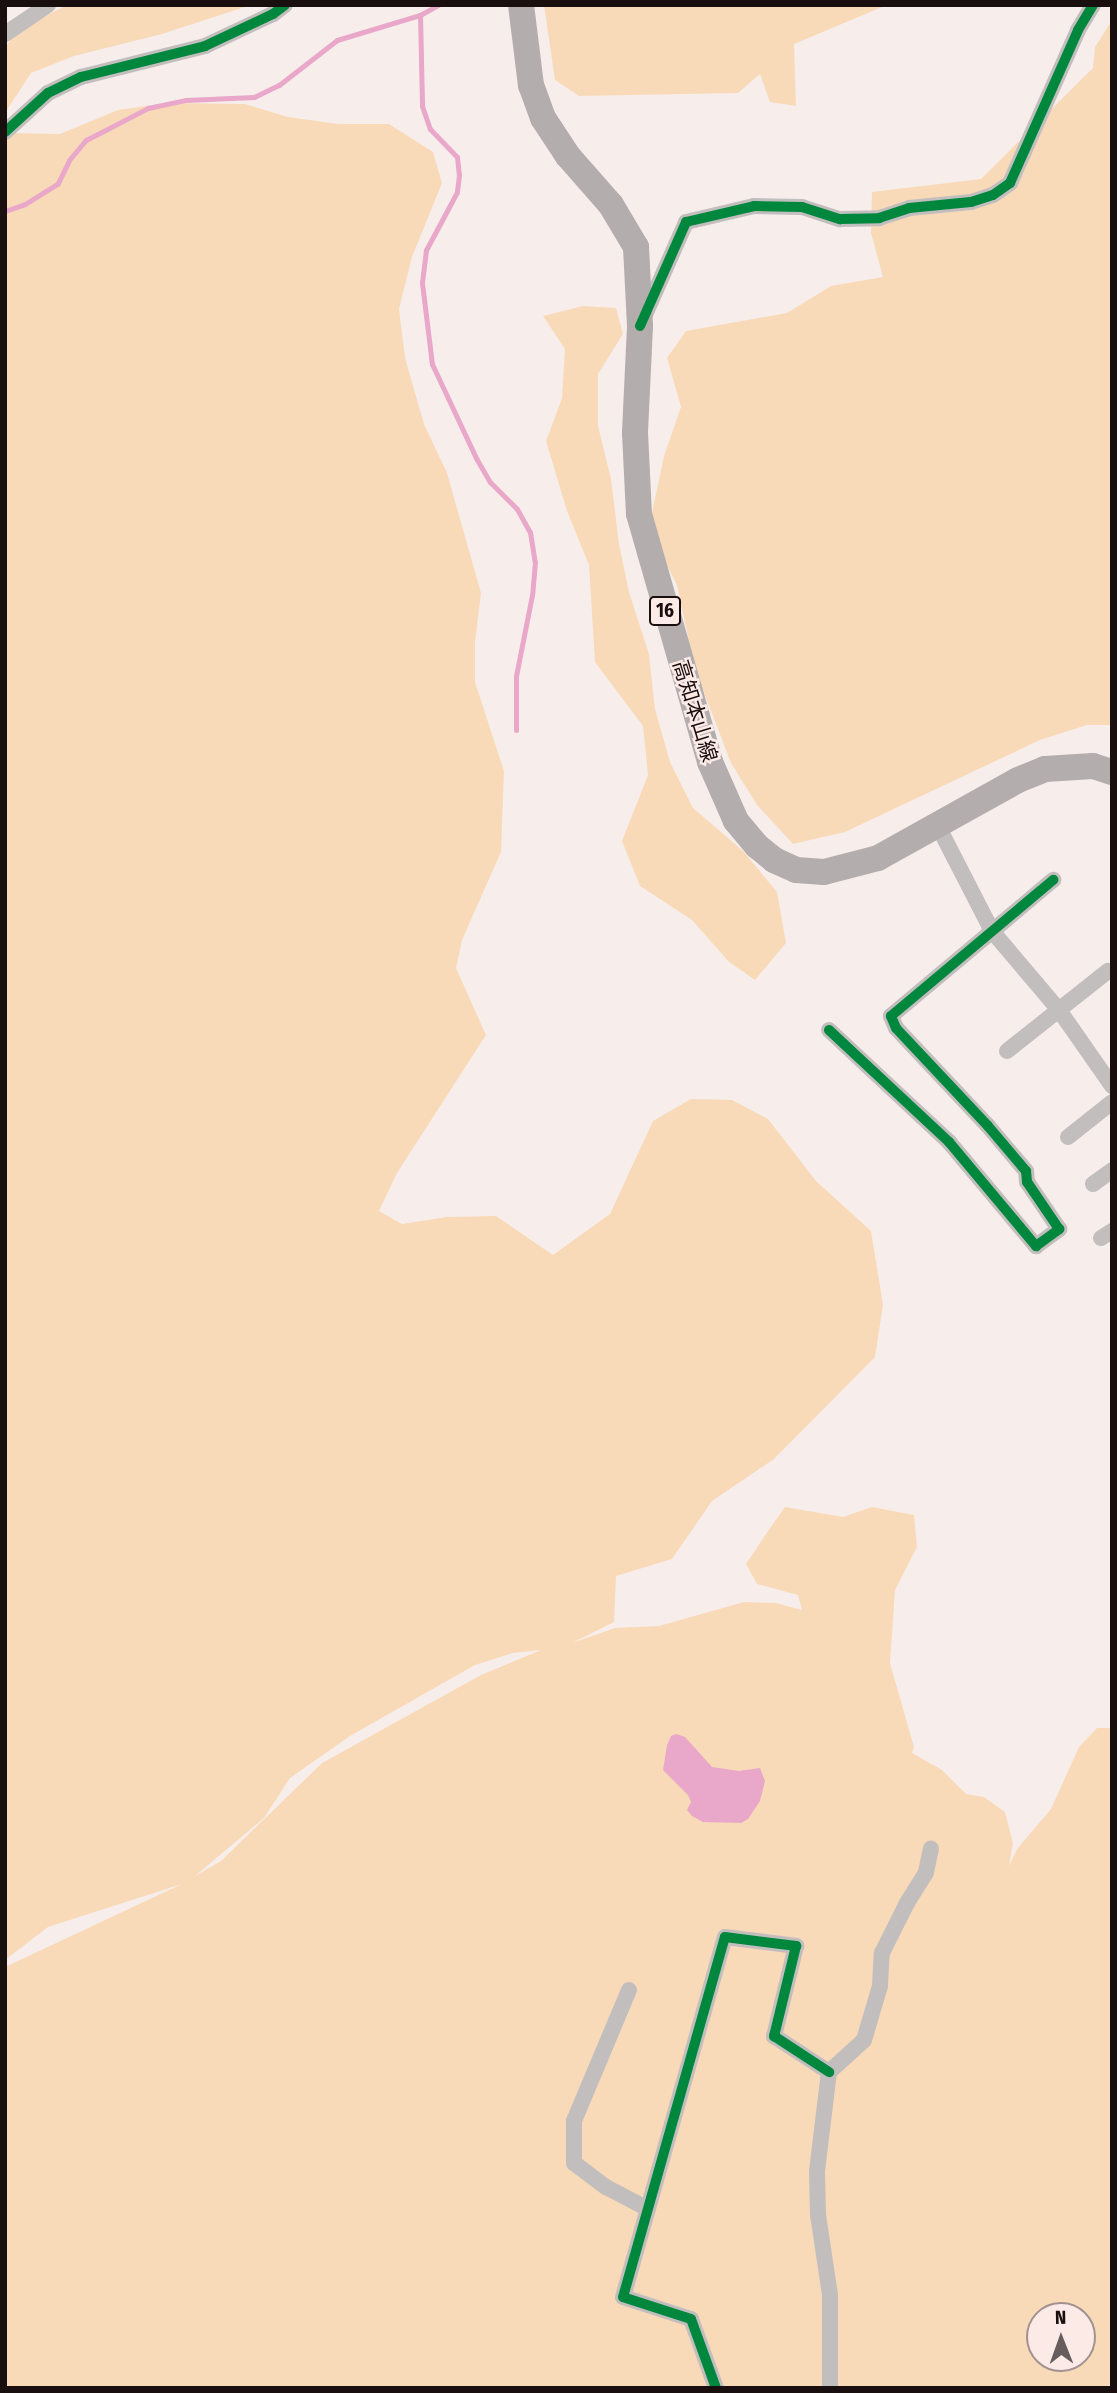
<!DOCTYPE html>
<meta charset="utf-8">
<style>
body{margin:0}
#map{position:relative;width:1117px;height:2393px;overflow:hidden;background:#f7eeec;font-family:"Fira Sans Condensed","Noto Sans JP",sans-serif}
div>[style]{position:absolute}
.green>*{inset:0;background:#f8dab8}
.water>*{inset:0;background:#e9a7c9}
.stream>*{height:5px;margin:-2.5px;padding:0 2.5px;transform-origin:2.5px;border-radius:2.5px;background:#e9a7c9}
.minor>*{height:16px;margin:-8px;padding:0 8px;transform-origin:8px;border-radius:8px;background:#c3bebe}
.primary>*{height:26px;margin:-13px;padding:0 13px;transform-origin:13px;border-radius:13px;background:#b3adad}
.cycleway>*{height:10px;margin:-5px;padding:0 5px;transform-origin:5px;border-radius:5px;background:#00873e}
span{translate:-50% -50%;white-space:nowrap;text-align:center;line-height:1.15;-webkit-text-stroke:5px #fceae7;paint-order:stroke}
.shield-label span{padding:2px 5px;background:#fceae7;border:2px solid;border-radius:5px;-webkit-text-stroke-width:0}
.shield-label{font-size:19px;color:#190f0e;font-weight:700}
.street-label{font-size:21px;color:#190f0e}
.frame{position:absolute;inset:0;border:7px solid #190f0e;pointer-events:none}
.north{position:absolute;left:1026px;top:2302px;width:70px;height:70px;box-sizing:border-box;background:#fceae7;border:2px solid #a19290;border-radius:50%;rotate:359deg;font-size:19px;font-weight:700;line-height:28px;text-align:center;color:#190f0e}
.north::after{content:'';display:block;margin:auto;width:24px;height:32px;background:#675d5c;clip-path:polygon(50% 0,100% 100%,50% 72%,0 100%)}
</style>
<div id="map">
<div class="green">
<div style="clip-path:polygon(67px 5px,251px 5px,162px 34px,74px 56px,31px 73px,5px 113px,5px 47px,19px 30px)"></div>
<div style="clip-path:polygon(544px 5px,887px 5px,794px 44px,796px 106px,770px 102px,760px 74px,738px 93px,579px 96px,555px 80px)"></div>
<div style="clip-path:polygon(1112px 20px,1112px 725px,1087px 725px,1040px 740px,845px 832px,793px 844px,757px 805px,731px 763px,695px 669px,677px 585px,654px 540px,651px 518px,664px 456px,681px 407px,667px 358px,686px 331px,787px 313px,831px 286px,883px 277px,871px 233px,872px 192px,981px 179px,1093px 68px,1095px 47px)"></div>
<div style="clip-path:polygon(evenodd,167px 103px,245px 104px,288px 117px,338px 124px,389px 124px,433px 152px,442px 183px,412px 257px,399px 309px,405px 358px,424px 424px,447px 473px,481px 593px,475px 642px,475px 682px,504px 771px,501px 852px,462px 940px,456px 968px,486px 1035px,397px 1173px,379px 1211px,402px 1224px,447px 1217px,496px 1216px,553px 1255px,610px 1214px,653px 1121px,691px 1099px,732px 1100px,768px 1119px,816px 1181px,871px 1231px,883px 1305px,875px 1357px,774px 1459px,712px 1501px,672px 1559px,616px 1576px,614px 1622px,572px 1643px,615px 1628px,659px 1626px,744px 1602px,776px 1603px,802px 1610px,798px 1595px,757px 1584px,746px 1564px,768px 1531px,785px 1507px,843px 1517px,872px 1507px,914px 1515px,917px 1547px,895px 1590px,890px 1663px,914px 1747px,912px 1753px,942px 1770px,966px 1794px,984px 1797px,1005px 1812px,1013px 1843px,1009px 1866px,1017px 1849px,1051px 1809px,1079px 1747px,1097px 1728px,1112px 1728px,1112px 2388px,5px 2388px,5px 1967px,182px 1884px,48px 1927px,5px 1960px,5px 133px,60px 134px,118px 110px,167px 103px,541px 1650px,481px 1675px,322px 1763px,221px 1861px,195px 1876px,264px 1818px,290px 1778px,350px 1736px,475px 1665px,513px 1653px,541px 1650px,167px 103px,1040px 2316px,1082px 2316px,1082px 2358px,1040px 2358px,1040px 2316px)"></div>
<div style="clip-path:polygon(583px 306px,616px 308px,623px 334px,598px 374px,598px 426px,611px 479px,619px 544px,629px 592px,649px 654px,655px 709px,670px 762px,693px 808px,743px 851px,777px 892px,786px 943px,755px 980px,729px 962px,692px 920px,640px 886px,622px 841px,648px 775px,643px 726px,595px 662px,589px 565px,567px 511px,546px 441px,562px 398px,565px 349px,543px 316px)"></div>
</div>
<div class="water">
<div style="clip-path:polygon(676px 1734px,685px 1737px,712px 1767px,739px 1771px,760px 1768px,765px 1781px,760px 1801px,748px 1819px,741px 1823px,703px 1822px,692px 1816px,687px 1810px,691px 1802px,688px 1795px,663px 1770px,667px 1745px,671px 1736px)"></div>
</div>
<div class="stream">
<div style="left:420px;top:15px;width:91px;rotate:88.7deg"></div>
<div style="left:422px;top:106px;width:24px;rotate:71deg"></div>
<div style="left:430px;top:129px;width:39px;rotate:46deg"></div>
<div style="left:457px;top:157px;width:18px;rotate:84deg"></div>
<div style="left:459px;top:175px;width:17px;rotate:97deg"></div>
<div style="left:457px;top:192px;width:66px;rotate:118.1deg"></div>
<div style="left:426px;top:250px;width:33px;rotate:97deg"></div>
<div style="left:422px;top:283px;width:82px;rotate:83deg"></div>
<div style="left:432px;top:364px;width:104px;rotate:64.9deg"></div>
<div style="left:476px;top:458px;width:28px;rotate:60deg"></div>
<div style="left:490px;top:482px;width:38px;rotate:45deg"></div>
<div style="left:517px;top:509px;width:26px;rotate:61deg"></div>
<div style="left:530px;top:532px;width:30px;rotate:81deg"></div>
<div style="left:535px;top:562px;width:33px;rotate:95deg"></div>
<div style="left:532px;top:595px;width:83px;rotate:101.2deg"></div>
<div style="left:516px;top:676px;width:54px;rotate:90deg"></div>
<div style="left:5px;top:211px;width:21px;rotate:-19deg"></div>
<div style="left:25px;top:204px;width:39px;rotate:-32deg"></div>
<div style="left:58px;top:183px;width:25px;rotate:-64deg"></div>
<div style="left:69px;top:160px;width:26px;rotate:-50deg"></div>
<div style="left:86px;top:140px;width:70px;rotate:-27.3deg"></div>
<div style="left:148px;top:108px;width:39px;rotate:-12deg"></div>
<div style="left:186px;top:100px;width:68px;rotate:-2.5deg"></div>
<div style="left:254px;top:97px;width:28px;rotate:-26deg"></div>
<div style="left:279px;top:85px;width:73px;rotate:-37.8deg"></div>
<div style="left:337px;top:40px;width:87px;rotate:-16.8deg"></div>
<div style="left:420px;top:15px;width:21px;rotate:-29deg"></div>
</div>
<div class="minor">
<div style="left:5px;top:34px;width:52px;rotate:-34deg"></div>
<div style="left:5px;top:132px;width:58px;rotate:-42.2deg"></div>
<div style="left:48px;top:93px;width:37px;rotate:-26deg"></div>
<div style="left:81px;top:77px;width:128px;rotate:-14deg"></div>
<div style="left:205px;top:46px;width:75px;rotate:-25.2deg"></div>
<div style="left:273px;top:14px;width:15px;rotate:-37deg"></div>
<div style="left:644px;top:317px;width:104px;rotate:-66.1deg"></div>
<div style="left:686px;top:222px;width:70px;rotate:-13.2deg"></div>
<div style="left:754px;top:206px;width:48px;rotate:1.2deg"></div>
<div style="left:802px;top:207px;width:40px;rotate:18deg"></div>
<div style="left:840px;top:219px;width:39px;rotate:-1deg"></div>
<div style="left:879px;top:218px;width:32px;rotate:-18deg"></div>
<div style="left:909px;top:208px;width:62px;rotate:-5.5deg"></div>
<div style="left:971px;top:202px;width:23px;rotate:-18deg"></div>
<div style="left:993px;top:195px;width:21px;rotate:-35deg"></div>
<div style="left:1010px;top:183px;width:167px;rotate:-66deg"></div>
<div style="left:1078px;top:30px;width:29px;rotate:-59deg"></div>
<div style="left:938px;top:826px;width:118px;rotate:62.8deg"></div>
<div style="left:992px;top:931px;width:104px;rotate:49.7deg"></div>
<div style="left:1059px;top:1010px;width:93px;rotate:55.1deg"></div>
<div style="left:829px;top:1030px;width:164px;rotate:43deg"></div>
<div style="left:949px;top:1142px;width:136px;rotate:50.1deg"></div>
<div style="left:1036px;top:1246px;width:29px;rotate:-36deg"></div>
<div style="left:1059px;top:1229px;width:57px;rotate:-124.2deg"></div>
<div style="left:1027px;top:1182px;width:11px;rotate:-95deg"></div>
<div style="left:1026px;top:1171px;width:59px;rotate:-130.2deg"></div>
<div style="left:988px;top:1126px;width:134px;rotate:-133.2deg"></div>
<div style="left:896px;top:1028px;width:13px;rotate:-113deg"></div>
<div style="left:891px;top:1016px;width:212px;rotate:-40deg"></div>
<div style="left:1007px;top:1051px;width:129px;rotate:-38.4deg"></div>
<div style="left:1068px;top:1137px;width:56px;rotate:-38.5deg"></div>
<div style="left:1093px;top:1184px;width:24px;rotate:-36deg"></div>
<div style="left:1101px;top:1238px;width:13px;rotate:-32deg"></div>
<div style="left:629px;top:1990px;width:142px;rotate:112.8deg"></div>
<div style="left:574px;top:2121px;width:42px;rotate:90deg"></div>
<div style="left:574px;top:2163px;width:40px;rotate:37deg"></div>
<div style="left:606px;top:2187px;width:47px;rotate:27.6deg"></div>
<div style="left:716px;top:2388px;width:73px;rotate:-109.9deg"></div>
<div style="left:691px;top:2319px;width:71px;rotate:-162.1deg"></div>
<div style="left:623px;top:2297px;width:374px;rotate:-74.2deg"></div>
<div style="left:725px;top:1937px;width:72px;rotate:7.2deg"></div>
<div style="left:796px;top:1946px;width:93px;rotate:103.7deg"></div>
<div style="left:774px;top:2036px;width:66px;rotate:33.2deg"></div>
<div style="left:830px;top:2388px;width:93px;rotate:-90deg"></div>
<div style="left:830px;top:2295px;width:81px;rotate:-98.5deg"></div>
<div style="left:818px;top:2215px;width:44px;rotate:-91.3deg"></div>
<div style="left:817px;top:2171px;width:100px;rotate:-83.1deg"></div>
<div style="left:829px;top:2072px;width:47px;rotate:-42.4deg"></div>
<div style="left:864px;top:2040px;width:56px;rotate:-73.5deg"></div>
<div style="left:880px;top:1986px;width:33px;rotate:-87deg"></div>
<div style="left:882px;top:1953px;width:56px;rotate:-63.4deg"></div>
<div style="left:907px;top:1903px;width:36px;rotate:-58deg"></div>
<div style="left:926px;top:1872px;width:24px;rotate:-78deg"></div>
</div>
<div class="primary">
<div style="left:521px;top:5px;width:81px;rotate:82.9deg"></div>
<div style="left:531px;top:85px;width:35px;rotate:70deg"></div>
<div style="left:543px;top:118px;width:45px;rotate:56.7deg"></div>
<div style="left:568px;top:156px;width:65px;rotate:48.7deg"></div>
<div style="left:611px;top:205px;width:49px;rotate:59.2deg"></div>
<div style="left:636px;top:247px;width:79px;rotate:87.1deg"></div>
<div style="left:640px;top:326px;width:107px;rotate:92.7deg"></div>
<div style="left:635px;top:433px;width:81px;rotate:87.2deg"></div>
<div style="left:639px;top:514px;width:258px;rotate:74deg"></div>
<div style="left:710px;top:762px;width:64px;rotate:66.2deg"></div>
<div style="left:736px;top:821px;width:33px;rotate:50deg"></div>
<div style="left:757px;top:846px;width:22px;rotate:39deg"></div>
<div style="left:774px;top:860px;width:24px;rotate:24deg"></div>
<div style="left:796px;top:870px;width:28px;rotate:4deg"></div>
<div style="left:824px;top:872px;width:56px;rotate:-14.5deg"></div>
<div style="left:878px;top:858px;width:160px;rotate:-29.1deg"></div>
<div style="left:1018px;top:780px;width:29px;rotate:-22deg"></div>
<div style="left:1045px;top:769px;width:48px;rotate:-3.6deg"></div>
<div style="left:1093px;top:766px;width:20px;rotate:18deg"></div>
</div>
<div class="cycleway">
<div style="left:5px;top:132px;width:58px;rotate:-42.2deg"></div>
<div style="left:48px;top:93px;width:37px;rotate:-26deg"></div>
<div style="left:81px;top:77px;width:128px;rotate:-14deg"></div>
<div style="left:205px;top:46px;width:75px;rotate:-25.2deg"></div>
<div style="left:273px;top:14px;width:15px;rotate:-37deg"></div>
<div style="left:640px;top:326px;width:114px;rotate:-66.1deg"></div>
<div style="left:686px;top:222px;width:70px;rotate:-13.2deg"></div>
<div style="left:754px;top:206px;width:48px;rotate:1.2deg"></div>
<div style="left:802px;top:207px;width:40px;rotate:18deg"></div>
<div style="left:840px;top:219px;width:39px;rotate:-1deg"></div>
<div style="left:879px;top:218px;width:32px;rotate:-18deg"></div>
<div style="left:909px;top:208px;width:62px;rotate:-5.5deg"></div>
<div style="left:971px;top:202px;width:23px;rotate:-18deg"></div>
<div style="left:993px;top:195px;width:21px;rotate:-35deg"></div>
<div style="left:1010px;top:183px;width:167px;rotate:-66deg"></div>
<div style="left:1078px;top:30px;width:29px;rotate:-59deg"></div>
<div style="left:829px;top:1030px;width:164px;rotate:43deg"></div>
<div style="left:949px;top:1142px;width:136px;rotate:50.1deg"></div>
<div style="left:1036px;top:1246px;width:29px;rotate:-36deg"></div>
<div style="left:1059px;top:1229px;width:57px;rotate:-124.2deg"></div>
<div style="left:1027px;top:1182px;width:11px;rotate:-95deg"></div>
<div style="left:1026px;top:1171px;width:59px;rotate:-130.2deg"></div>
<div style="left:988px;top:1126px;width:134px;rotate:-133.2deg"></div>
<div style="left:896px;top:1028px;width:13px;rotate:-113deg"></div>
<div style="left:891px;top:1016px;width:212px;rotate:-40deg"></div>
<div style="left:716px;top:2388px;width:73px;rotate:-109.9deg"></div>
<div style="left:691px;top:2319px;width:71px;rotate:-162.1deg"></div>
<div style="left:623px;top:2297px;width:374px;rotate:-74.2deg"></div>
<div style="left:725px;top:1937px;width:72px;rotate:7.2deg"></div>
<div style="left:796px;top:1946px;width:93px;rotate:103.7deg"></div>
<div style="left:774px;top:2036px;width:66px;rotate:33.2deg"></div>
</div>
<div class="shield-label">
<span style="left:665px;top:611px">16</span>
</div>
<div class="street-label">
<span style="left:695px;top:711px;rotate:73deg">高知本山線</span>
</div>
<div class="frame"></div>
<div class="north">N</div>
</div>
